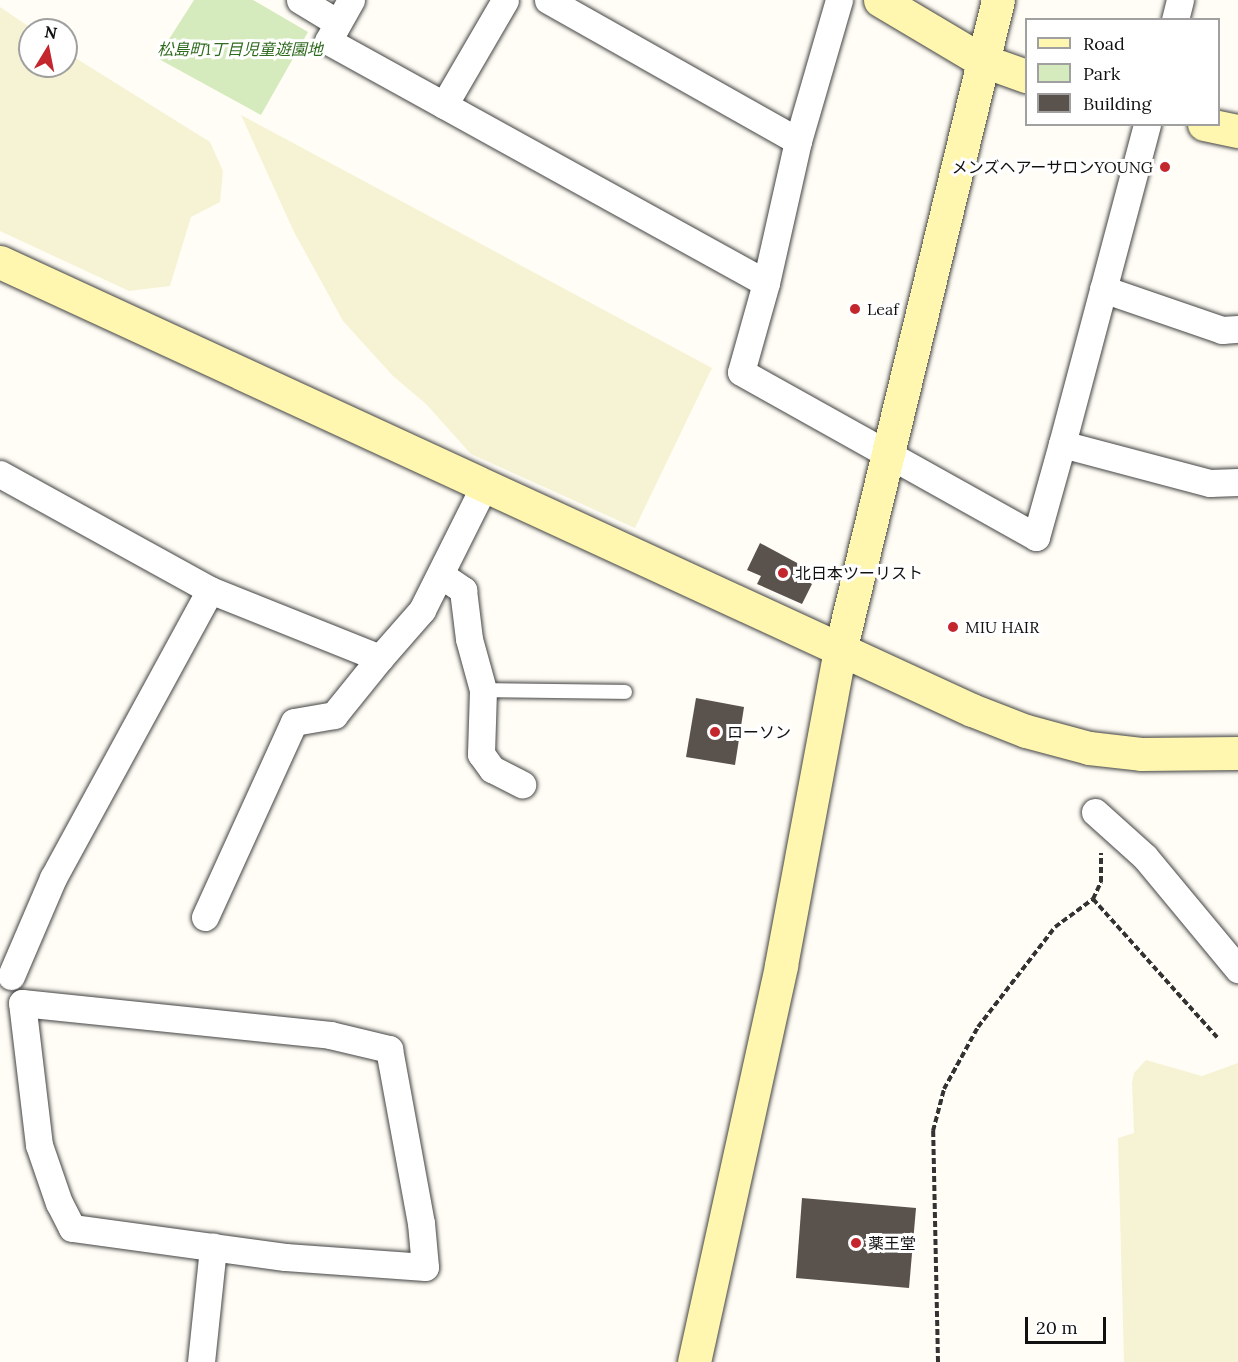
<!DOCTYPE html>
<meta charset="utf-8">
<style>
body{margin:0}
#map{position:relative;width:1238px;height:1362px;overflow:hidden;background:#fffdf5;font-family:Lora,"Noto Sans JP",serif}
div>[style]{position:absolute}
.farmland>*{inset:0;background:#f6f3d4}
.green>*{inset:0;background:#d5ebbd}
.building>*{inset:0;background:#5a524d}
.path>*{height:4px;margin-top:-2px;transform-origin:0;background:repeating-linear-gradient(90deg,#333 0 6px,transparent 0 9px)}
.roads{filter:drop-shadow(0 0 2px #444) drop-shadow(0 0 2px #444)}
.lane>*{height:14px;margin:-7px;padding:0 7px;transform-origin:7px;border-radius:7px;background:#fff}
.street>*{height:27px;margin:-13.5px;padding:0 13.5px;transform-origin:13.5px;border-radius:13.5px;background:#fff}
.secondary>*{height:33px;margin:-16.5px;padding:0 16.5px;transform-origin:16.5px;border-radius:16.5px;background:#fff6b0}
.dots>*{width:16px;height:16px;translate:-50% -50%;box-sizing:border-box;border:3px solid #fff;border-radius:50%}
span{translate:-50% -50%;white-space:nowrap;text-align:center;line-height:1.15;-webkit-text-stroke:6px #fff;paint-order:stroke}
.park-label{font-size:16px;color:#2f6b1f;font-style:italic}
.poi-label{font-size:16px;color:#111}
.right{translate:-100% -50%;text-align:right}
.left{translate:0 -50%;text-align:left}
.legend{position:absolute;left:1025px;top:18px;width:195px;height:108px;box-sizing:border-box;background:#fff;border:2px solid #a0a0a0;margin:0;padding:8px 10px;list-style:none;font-size:18px;color:#111}
.legend li{display:flex;align-items:center;gap:12px;height:30px}
.legend b{width:30px;border:2px solid #a0a0a0}
.north{position:absolute;left:18px;top:18px;width:60px;height:60px;box-sizing:border-box;background:#fff;border:2px solid #a0a0a0;border-radius:50%;rotate:10deg;font-size:16px;font-weight:700;line-height:24px;text-align:center;color:#111}
.north::after{content:'';display:block;margin:auto;width:21px;height:27px;background:#c4262e;clip-path:polygon(50% 0,100% 100%,50% 72%,0 100%)}
.scale{position:absolute;left:1025px;top:1317px;width:81px;height:27px;box-sizing:border-box;border:3px solid #111;border-top:0;padding-left:8px;font-size:18px;line-height:21px;white-space:nowrap;color:#111;-webkit-text-stroke:4px #fff;paint-order:stroke}
</style>
<div id="map">
<div class="farmland">
<div style="clip-path:polygon(0 7px,34px 30px,30px 30px,30px 66px,66px 66px,66px 52px,210px 142px,223px 171px,220px 202px,191px 217px,170px 286px,129px 291px,0 231px)"></div>
<div style="clip-path:polygon(241px 115px,712px 368px,635px 528px,471px 454px,426px 404px,393px 376px,343px 321px,294px 232px)"></div>
<div style="clip-path:polygon(1146px 1060px,1202px 1076px,1238px 1063px,1238px 1362px,1124px 1362px,1118px 1138px,1134px 1133px,1132px 1083px,1134px 1073px)"></div>
</div>
<div class="green">
<div style="clip-path:polygon(194px 0,253px 0,308px 32px,261px 115px,157px 58px)"></div>
</div>
<div class="building">
<div style="clip-path:polygon(760px 543px,812px 571px,807px 581px,812px 584px,802px 604px,757px 584px,761px 576px,747px 570px)"></div>
<div style="clip-path:polygon(696px 698px,744px 707px,735px 765px,686px 757px)"></div>
<div style="clip-path:polygon(802px 1198px,916px 1208px,909px 1288px,796px 1278px)"></div>
</div>
<div class="path">
<div style="left:1093px;top:899px;width:186px;rotate:48.1deg"></div>
<div style="left:938px;top:1362px;width:231px;rotate:-91.2deg"></div>
<div style="left:933px;top:1131px;width:43px;rotate:-75.3deg"></div>
<div style="left:944px;top:1089px;width:71px;rotate:-61.3deg"></div>
<div style="left:978px;top:1027px;width:126px;rotate:-52.4deg"></div>
<div style="left:1055px;top:927px;width:47px;rotate:-36.4deg"></div>
<div style="left:1093px;top:899px;width:19px;rotate:-65deg"></div>
<div style="left:1101px;top:882px;width:29px;rotate:-90deg"></div>
</div>
<div class="roads">
<div class="lane">
<div style="left:483px;top:690px;width:142px;rotate:0.8deg"></div>
</div>
<div class="street">
<div style="left:300px;top:0;width:44px;rotate:31.2deg"></div>
<div style="left:351px;top:0;width:47px;rotate:119.3deg"></div>
<div style="left:328px;top:41px;width:500px;rotate:28.92deg"></div>
<div style="left:766px;top:283px;width:92px;rotate:105.7deg"></div>
<div style="left:741px;top:372px;width:338px;rotate:29.2deg"></div>
<div style="left:1036px;top:537px;width:97px;rotate:-74.4deg"></div>
<div style="left:1062px;top:444px;width:153px;rotate:14.8deg"></div>
<div style="left:1210px;top:483px;width:28px;rotate:-2deg"></div>
<div style="left:548px;top:0;width:287px;rotate:29.4deg"></div>
<div style="left:1175px;top:20px;width:21px;rotate:-76deg"></div>
<div style="left:444px;top:105px;width:121px;rotate:-59.8deg"></div>
<div style="left:766px;top:283px;width:146px;rotate:-77.3deg"></div>
<div style="left:798px;top:141px;width:147px;rotate:-73.8deg"></div>
<div style="left:1103px;top:289px;width:126px;rotate:19deg"></div>
<div style="left:1222px;top:330px;width:16px;rotate:-4deg"></div>
<div style="left:1062px;top:444px;width:331px;rotate:-75.1deg"></div>
<div style="left:0;top:474px;width:240px;rotate:28.9deg"></div>
<div style="left:441px;top:575px;width:27px;rotate:34deg"></div>
<div style="left:463px;top:590px;width:49px;rotate:83deg"></div>
<div style="left:469px;top:639px;width:53px;rotate:74.6deg"></div>
<div style="left:483px;top:690px;width:64px;rotate:91.8deg"></div>
<div style="left:481px;top:754px;width:19px;rotate:54deg"></div>
<div style="left:492px;top:769px;width:34px;rotate:27deg"></div>
<div style="left:1095px;top:812px;width:67px;rotate:42deg"></div>
<div style="left:1145px;top:857px;width:146px;rotate:50.3deg"></div>
<div style="left:205px;top:917px;width:214px;rotate:-65.5deg"></div>
<div style="left:294px;top:722px;width:41px;rotate:-9.9deg"></div>
<div style="left:334px;top:715px;width:73px;rotate:-51.1deg"></div>
<div style="left:11px;top:976px;width:107px;rotate:-66.8deg"></div>
<div style="left:53px;top:878px;width:328px;rotate:-61.4deg"></div>
<div style="left:210px;top:590px;width:183px;rotate:21.8deg"></div>
<div style="left:380px;top:658px;width:64px;rotate:-48.8deg"></div>
<div style="left:422px;top:610px;width:139px;rotate:-63.4deg"></div>
<div style="left:22px;top:1003px;width:310px;rotate:5.9deg"></div>
<div style="left:330px;top:1035px;width:61px;rotate:13.3deg"></div>
<div style="left:389px;top:1049px;width:177px;rotate:79.6deg"></div>
<div style="left:421px;top:1223px;width:44px;rotate:84.8deg"></div>
<div style="left:425px;top:1267px;width:140px;rotate:-175.9deg"></div>
<div style="left:285px;top:1257px;width:215px;rotate:-172.2deg"></div>
<div style="left:72px;top:1228px;width:28px;rotate:-117deg"></div>
<div style="left:59px;top:1203px;width:61px;rotate:-109deg"></div>
<div style="left:39px;top:1145px;width:143px;rotate:-96.8deg"></div>
<div style="left:201px;top:1362px;width:116px;rotate:-84deg"></div>
</div>
<div class="secondary">
<div style="left:880px;top:0;width:117px;rotate:30.7deg"></div>
<div style="left:981px;top:60px;width:48px;rotate:19.6deg"></div>
<div style="left:1204px;top:124px;width:35px;rotate:12deg"></div>
<div style="left:0;top:262px;width:1070px;rotate:24.75deg"></div>
<div style="left:972px;top:710px;width:58px;rotate:21.3deg"></div>
<div style="left:1026px;top:731px;width:65px;rotate:15.1deg"></div>
<div style="left:1089px;top:748px;width:52px;rotate:6.6deg"></div>
<div style="left:1141px;top:754px;width:97px;rotate:-0.6deg"></div>
<div style="left:694px;top:1362px;width:406px;rotate:-77.6deg"></div>
<div style="left:781px;top:965px;width:319px;rotate:-79.4deg"></div>
<div style="left:840px;top:651px;width:670px;rotate:-76.36deg"></div>
</div>
</div>
<div class="dots">
<div style="left:1165px;top:167px;background:#c4262e"></div>
<div style="left:855px;top:309px;background:#c4262e"></div>
<div style="left:783px;top:573px;background:#c4262e"></div>
<div style="left:953px;top:627px;background:#c4262e"></div>
<div style="left:715px;top:732px;background:#c4262e"></div>
<div style="left:856px;top:1243px;background:#c4262e"></div>
</div>
<div class="park-label">
<span style="left:240px;top:49px">松島町1丁目児童遊園地</span>
</div>
<div class="poi-label">
<span class="right" style="left:1153px;top:167px">メンズヘアーサロンYOUNG</span>
<span class="left" style="left:867px;top:309px">Leaf</span>
<span class="left" style="left:795px;top:573px">北日本ツーリスト</span>
<span class="left" style="left:965px;top:627px">MIU HAIR</span>
<span class="left" style="left:727px;top:732px">ローソン</span>
<span class="left" style="left:868px;top:1243px">薬王堂</span>
</div>
<ul class="legend">
<li><b style="height:8px;background:#fff6b0"></b>Road</li>
<li><b style="height:16px;background:#d5ebbd"></b>Park</li>
<li><b style="height:16px;background:#5a524d"></b>Building</li>
</ul>
<div class="north">N</div>
<div class="scale">20 m</div>
</div>
